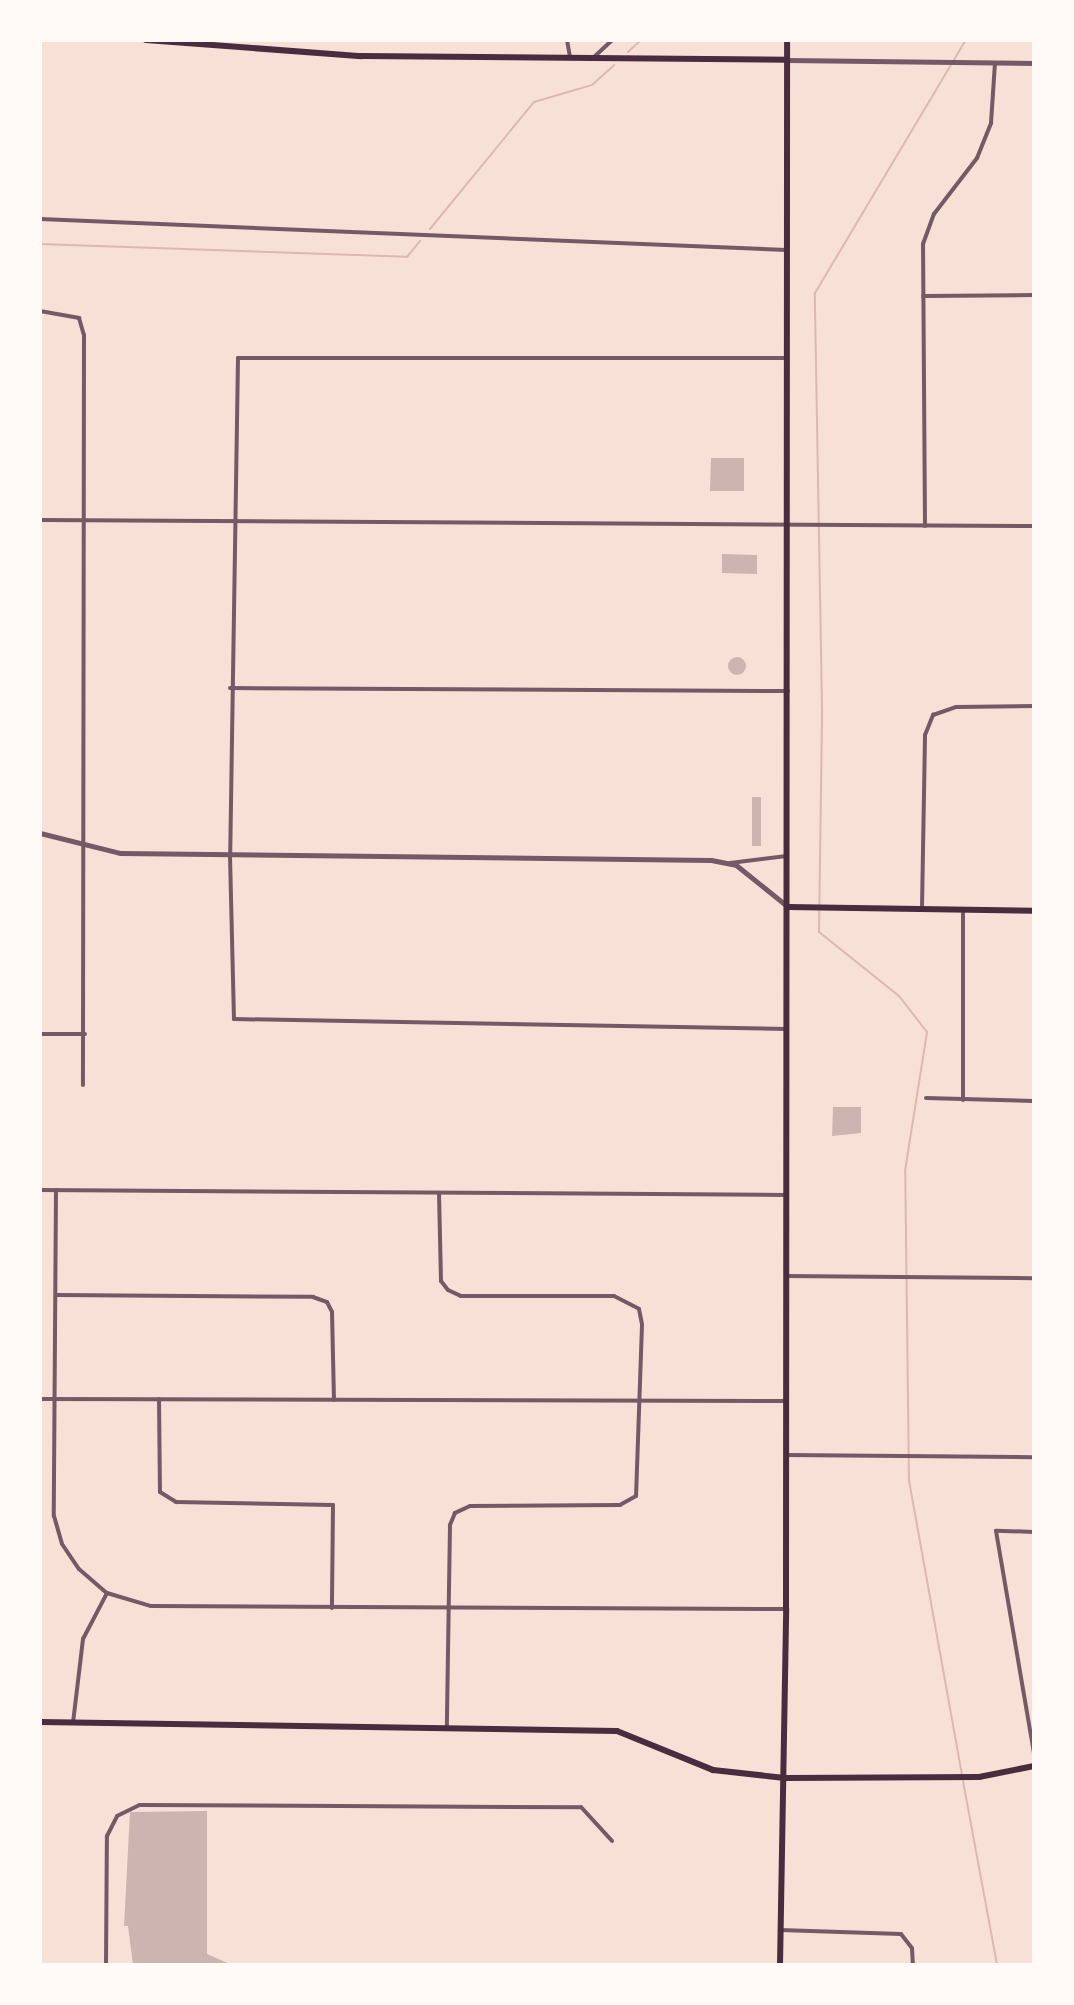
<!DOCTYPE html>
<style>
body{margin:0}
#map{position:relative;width:1074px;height:2005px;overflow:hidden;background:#f7e1d7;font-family:"PT Sans Narrow",sans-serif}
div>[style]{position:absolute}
.stream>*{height:2px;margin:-1px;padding:0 1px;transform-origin:1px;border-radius:1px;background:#dcb8b0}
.building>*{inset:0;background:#ccb4b1}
.round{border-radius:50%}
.minor>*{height:4px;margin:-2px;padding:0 2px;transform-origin:2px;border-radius:2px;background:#755966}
.tertiary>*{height:5px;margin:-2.5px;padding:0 2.5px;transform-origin:2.5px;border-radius:2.5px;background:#755966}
.secondary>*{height:6px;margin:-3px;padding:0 3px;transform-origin:3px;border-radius:3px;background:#4a2c40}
span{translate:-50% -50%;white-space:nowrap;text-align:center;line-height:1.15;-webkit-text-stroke:8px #fffaf5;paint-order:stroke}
.frame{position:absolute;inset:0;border:42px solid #fffaf5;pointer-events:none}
</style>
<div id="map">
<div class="stream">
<div style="left:628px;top:52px;width:18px;rotate:-43deg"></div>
<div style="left:430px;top:229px;width:164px;rotate:-50.7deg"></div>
<div style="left:534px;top:102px;width:60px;rotate:-16.3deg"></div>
<div style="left:592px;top:85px;width:30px;rotate:-42deg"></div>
<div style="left:40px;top:244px;width:367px;rotate:2deg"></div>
<div style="left:407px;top:257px;width:21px;rotate:-51deg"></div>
<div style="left:962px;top:1775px;width:299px;rotate:-100.2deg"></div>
<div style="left:909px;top:1481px;width:310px;rotate:-90.7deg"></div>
<div style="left:905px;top:1171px;width:141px;rotate:-81deg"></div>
<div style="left:927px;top:1032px;width:46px;rotate:-127.9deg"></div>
<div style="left:899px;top:996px;width:102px;rotate:-141.3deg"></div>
<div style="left:819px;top:932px;width:224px;rotate:-89.2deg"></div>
<div style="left:822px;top:708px;width:415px;rotate:-91deg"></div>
<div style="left:815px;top:293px;width:295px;rotate:-59.2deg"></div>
<div style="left:963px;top:1781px;width:187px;rotate:79.5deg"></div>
</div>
<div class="building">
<div style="clip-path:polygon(711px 458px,744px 458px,744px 491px,710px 491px)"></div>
<div style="clip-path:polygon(722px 554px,757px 555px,757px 574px,722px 573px)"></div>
<div class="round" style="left:728px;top:657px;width:18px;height:18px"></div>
<div style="clip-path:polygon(752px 797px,761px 797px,761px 846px,752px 846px)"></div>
<div style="clip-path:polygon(833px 1107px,861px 1107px,861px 1133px,832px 1136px)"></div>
<div style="clip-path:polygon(207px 1811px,207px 1954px,232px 1965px,133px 1965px,128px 1926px,124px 1926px,130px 1812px)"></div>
</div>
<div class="minor">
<div style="left:567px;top:40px;width:17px;rotate:80deg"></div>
<div style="left:594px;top:57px;width:25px;rotate:-43deg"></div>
<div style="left:40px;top:219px;width:747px;rotate:2.38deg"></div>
<div style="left:923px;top:296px;width:111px;rotate:-0.5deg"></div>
<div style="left:40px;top:311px;width:40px;rotate:10deg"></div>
<div style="left:79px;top:318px;width:18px;rotate:74deg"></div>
<div style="left:84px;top:335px;width:750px;rotate:90.08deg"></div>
<div style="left:785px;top:358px;width:547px;rotate:180deg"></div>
<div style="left:238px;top:358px;width:498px;rotate:90.9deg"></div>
<div style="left:230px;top:856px;width:163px;rotate:88.6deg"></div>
<div style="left:234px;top:1019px;width:553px;rotate:1.04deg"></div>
<div style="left:40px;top:520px;width:994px;rotate:0.35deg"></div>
<div style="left:925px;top:526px;width:282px;rotate:-90.4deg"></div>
<div style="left:923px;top:244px;width:32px;rotate:-70deg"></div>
<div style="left:934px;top:214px;width:71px;rotate:-52.5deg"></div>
<div style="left:977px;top:158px;width:38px;rotate:-68deg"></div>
<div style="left:991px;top:123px;width:60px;rotate:-86.2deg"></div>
<div style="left:230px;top:688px;width:558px;rotate:0.31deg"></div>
<div style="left:730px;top:863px;width:57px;rotate:-7deg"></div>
<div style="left:922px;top:908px;width:173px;rotate:-89deg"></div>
<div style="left:925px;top:735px;width:22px;rotate:-68deg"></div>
<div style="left:933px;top:715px;width:24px;rotate:-19deg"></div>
<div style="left:956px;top:707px;width:78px;rotate:-0.7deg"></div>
<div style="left:40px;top:1034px;width:45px"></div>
<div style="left:926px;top:1098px;width:108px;rotate:1.6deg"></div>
<div style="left:963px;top:1100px;width:189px;rotate:-90deg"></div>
<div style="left:40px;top:1190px;width:747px;rotate:0.38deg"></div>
<div style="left:56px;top:1190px;width:326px;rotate:90.4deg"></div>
<div style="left:54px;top:1516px;width:29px;rotate:74deg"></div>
<div style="left:62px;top:1544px;width:30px;rotate:56deg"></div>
<div style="left:79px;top:1569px;width:37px;rotate:41deg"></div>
<div style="left:107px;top:1593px;width:46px;rotate:16.5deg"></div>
<div style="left:151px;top:1606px;width:635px;rotate:0.27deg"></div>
<div style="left:439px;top:1193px;width:88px;rotate:88.7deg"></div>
<div style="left:441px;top:1281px;width:11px;rotate:52deg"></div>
<div style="left:448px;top:1290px;width:14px;rotate:25deg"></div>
<div style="left:461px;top:1296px;width:153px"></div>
<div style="left:614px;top:1296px;width:28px;rotate:27deg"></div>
<div style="left:639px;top:1309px;width:16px;rotate:79deg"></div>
<div style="left:642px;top:1325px;width:171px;rotate:92deg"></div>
<div style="left:636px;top:1496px;width:18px;rotate:151deg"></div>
<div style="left:620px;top:1505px;width:150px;rotate:179.6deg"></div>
<div style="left:470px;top:1506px;width:17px;rotate:155deg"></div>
<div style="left:455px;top:1513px;width:13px;rotate:113deg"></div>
<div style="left:450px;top:1525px;width:202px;rotate:90.9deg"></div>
<div style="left:786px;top:1276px;width:248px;rotate:0.5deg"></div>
<div style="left:57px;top:1295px;width:256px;rotate:0.4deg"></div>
<div style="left:313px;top:1297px;width:15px;rotate:20deg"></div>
<div style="left:327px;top:1302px;width:11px;rotate:63deg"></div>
<div style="left:332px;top:1312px;width:88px;rotate:88.7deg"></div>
<div style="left:40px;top:1399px;width:747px;rotate:0.15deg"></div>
<div style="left:159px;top:1399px;width:93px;rotate:89.4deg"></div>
<div style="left:160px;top:1492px;width:19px;rotate:32deg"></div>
<div style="left:176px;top:1502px;width:157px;rotate:1.1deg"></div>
<div style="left:333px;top:1505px;width:103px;rotate:90.6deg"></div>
<div style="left:786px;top:1455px;width:248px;rotate:0.5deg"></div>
<div style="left:1034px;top:1532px;width:38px;rotate:-178deg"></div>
<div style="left:996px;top:1531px;width:225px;rotate:80.3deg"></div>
<div style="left:73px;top:1723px;width:85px;rotate:-83.2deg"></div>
<div style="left:83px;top:1639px;width:52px;rotate:-62.4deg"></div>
<div style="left:780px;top:1930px;width:121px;rotate:1.9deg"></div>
<div style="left:901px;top:1934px;width:18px;rotate:52deg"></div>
<div style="left:912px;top:1948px;width:17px;rotate:87deg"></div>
<div style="left:106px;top:1965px;width:129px;rotate:-89.6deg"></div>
<div style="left:107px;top:1836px;width:22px;rotate:-63deg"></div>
<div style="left:117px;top:1816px;width:25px;rotate:-26deg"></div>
<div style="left:140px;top:1805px;width:441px;rotate:0.3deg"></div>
<div style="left:581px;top:1807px;width:46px;rotate:47.6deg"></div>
</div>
<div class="tertiary">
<div style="left:787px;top:60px;width:247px;rotate:0.7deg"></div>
<div style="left:40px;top:833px;width:82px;rotate:14deg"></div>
<div style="left:120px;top:853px;width:591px;rotate:0.68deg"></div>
<div style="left:711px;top:860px;width:25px;rotate:11deg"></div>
<div style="left:736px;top:865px;width:65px;rotate:38.8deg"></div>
</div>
<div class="secondary">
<div style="left:146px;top:40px;width:216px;rotate:4.3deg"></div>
<div style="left:361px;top:56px;width:426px;rotate:0.5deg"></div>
<div style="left:788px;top:907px;width:246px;rotate:0.9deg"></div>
<div style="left:40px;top:1722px;width:577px;rotate:0.89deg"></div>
<div style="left:617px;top:1731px;width:104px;rotate:22.1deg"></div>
<div style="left:713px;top:1770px;width:72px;rotate:6.3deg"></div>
<div style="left:785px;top:1778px;width:194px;rotate:-0.3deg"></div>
<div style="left:979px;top:1777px;width:56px;rotate:-11.3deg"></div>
<div style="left:780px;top:1965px;width:356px;rotate:-89deg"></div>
<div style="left:786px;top:1609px;width:1569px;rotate:-89.96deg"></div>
</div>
<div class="frame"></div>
</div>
